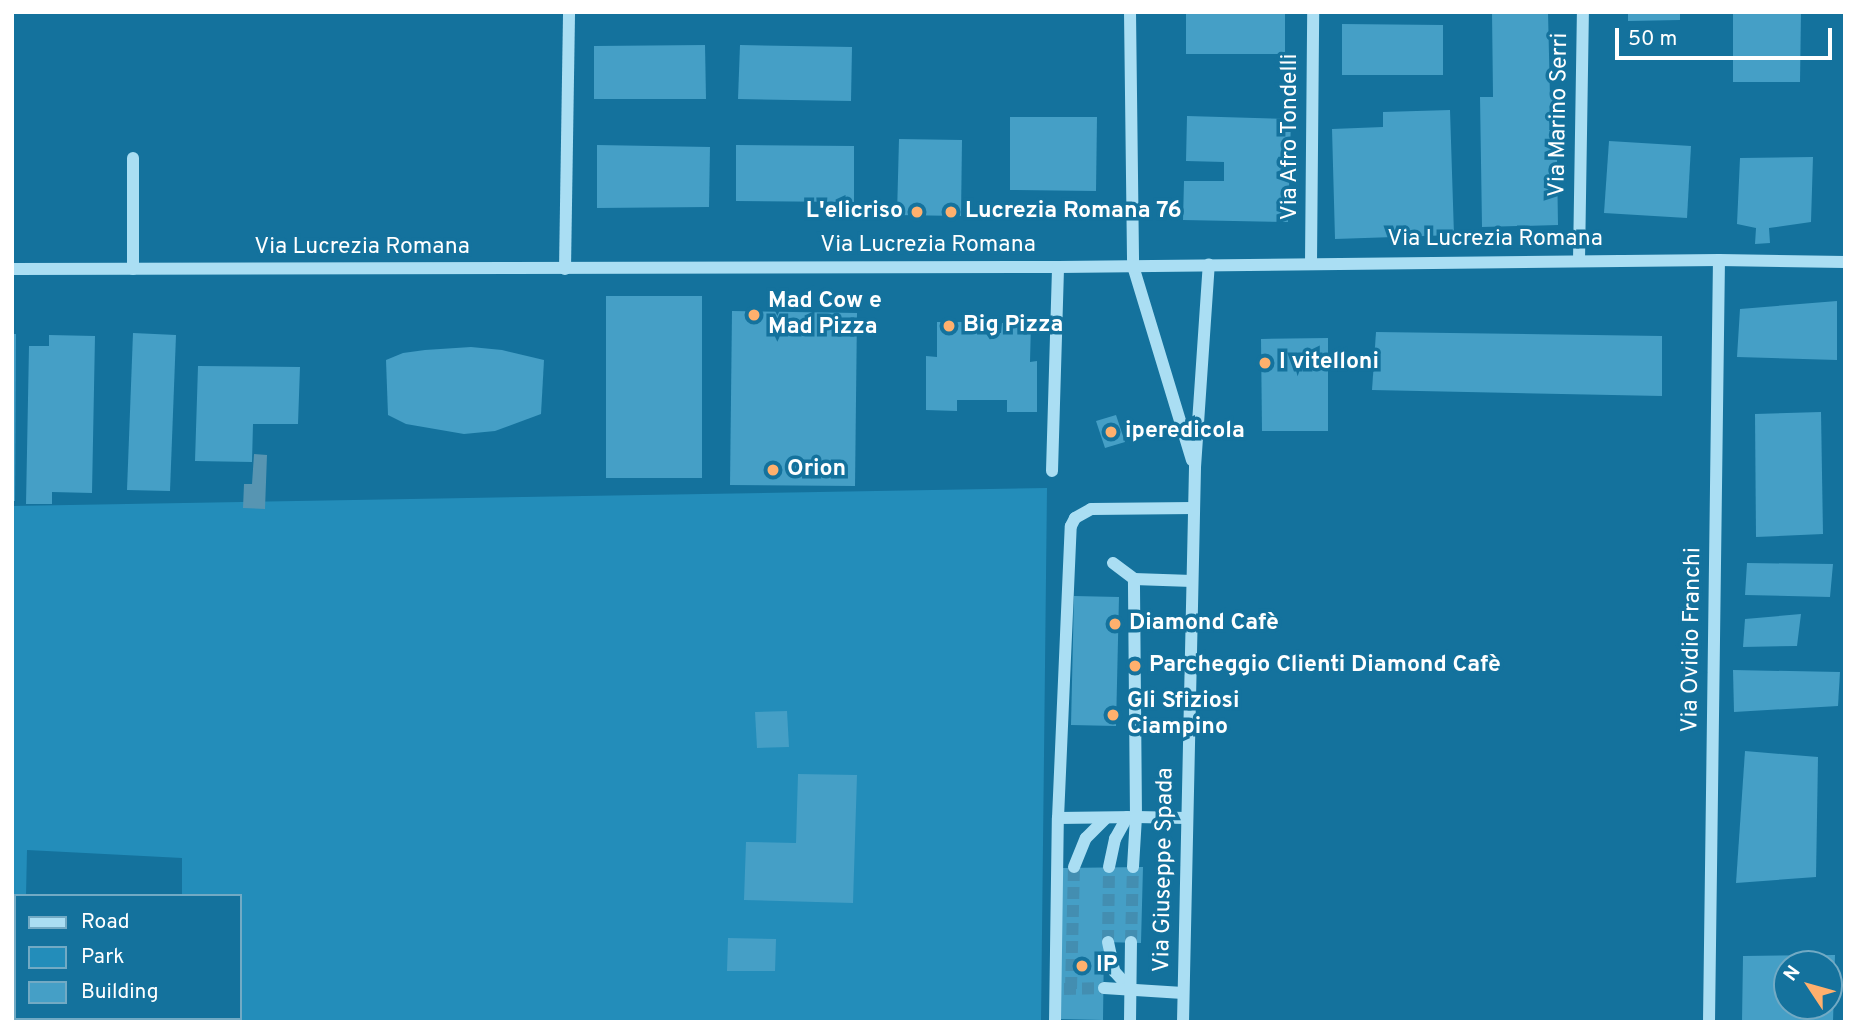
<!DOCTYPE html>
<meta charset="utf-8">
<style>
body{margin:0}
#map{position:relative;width:1857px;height:1034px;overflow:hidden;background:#14729d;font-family:Overpass,sans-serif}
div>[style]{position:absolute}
.green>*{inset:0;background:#238dba}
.water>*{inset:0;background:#5795b2}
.building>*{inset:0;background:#459fc6}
.minor-tunnel>*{height:12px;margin-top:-6px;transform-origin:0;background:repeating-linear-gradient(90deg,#438eb1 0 12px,transparent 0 18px)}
.minor>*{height:12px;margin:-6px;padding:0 6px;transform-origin:6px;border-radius:6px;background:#aadef3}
.dots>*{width:19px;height:19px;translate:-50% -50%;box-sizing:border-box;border:4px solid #14729d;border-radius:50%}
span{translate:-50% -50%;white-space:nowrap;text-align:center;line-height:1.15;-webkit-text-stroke:7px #14729d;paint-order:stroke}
.street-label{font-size:23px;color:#fff}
.poi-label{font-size:23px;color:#fff;font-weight:700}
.right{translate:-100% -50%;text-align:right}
.left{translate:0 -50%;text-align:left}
.frame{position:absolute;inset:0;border:14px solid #fff;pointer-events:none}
.legend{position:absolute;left:14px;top:894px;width:228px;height:126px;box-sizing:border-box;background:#14729d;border:2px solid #72aac4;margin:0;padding:9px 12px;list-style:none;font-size:21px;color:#fff}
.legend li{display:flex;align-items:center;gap:14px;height:35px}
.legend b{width:35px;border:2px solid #72aac4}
.north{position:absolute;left:1773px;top:950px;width:70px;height:70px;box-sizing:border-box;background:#14729d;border:2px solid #72aac4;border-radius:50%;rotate:306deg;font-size:19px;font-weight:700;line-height:28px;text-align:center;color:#fff}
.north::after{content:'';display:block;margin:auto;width:24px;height:32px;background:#ffb06d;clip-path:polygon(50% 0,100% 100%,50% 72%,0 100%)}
.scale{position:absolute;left:1615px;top:28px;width:217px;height:32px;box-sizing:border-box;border:4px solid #fff;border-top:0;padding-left:9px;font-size:21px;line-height:24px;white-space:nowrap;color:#fff;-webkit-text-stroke:5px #14729d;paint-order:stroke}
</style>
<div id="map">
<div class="green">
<div style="clip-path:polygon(1047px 488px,1041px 1022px,181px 1022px,181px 1018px,240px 1018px,240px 896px,182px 896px,182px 858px,27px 850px,26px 896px,16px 896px,16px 1018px,25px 1018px,25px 1022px,12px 1022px,12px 506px)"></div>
</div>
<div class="water">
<div style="clip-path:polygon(254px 454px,267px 455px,265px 509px,243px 508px,244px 484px,252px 484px)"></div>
</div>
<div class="building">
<div style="clip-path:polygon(1186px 12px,1285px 12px,1285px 54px,1186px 54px)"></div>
<div style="clip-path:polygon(1492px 12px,1548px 12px,1550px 97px,1556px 97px,1558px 225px,1482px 227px,1480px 97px,1493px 97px)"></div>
<div style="clip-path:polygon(1628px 12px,1680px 12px,1680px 20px,1628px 21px)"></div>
<div style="clip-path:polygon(1733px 12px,1801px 12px,1800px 82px,1733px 82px)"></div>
<div style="clip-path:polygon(1342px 24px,1443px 25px,1443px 75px,1342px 75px)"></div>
<div style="clip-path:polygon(705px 45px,706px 99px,594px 99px,594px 46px)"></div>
<div style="clip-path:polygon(740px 45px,852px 47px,851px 101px,738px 99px)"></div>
<div style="clip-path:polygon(1450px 110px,1454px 235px,1335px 239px,1332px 129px,1383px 127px,1383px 112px)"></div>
<div style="clip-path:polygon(1187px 116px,1291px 119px,1288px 222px,1183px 220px,1184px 181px,1224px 181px,1224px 162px,1186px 161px)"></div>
<div style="clip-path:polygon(1010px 117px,1097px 117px,1096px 191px,1010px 190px)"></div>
<div style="clip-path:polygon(899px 139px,962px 140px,961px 216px,897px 215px)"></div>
<div style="clip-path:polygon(1609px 141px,1691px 146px,1687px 218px,1604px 213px)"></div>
<div style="clip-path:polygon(597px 145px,710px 147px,709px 207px,597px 208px)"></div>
<div style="clip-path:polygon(736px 145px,854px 146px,854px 202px,736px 201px)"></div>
<div style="clip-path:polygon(1813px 157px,1811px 222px,1769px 228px,1770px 243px,1755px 244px,1756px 228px,1737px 224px,1740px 158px)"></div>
<div style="clip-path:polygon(606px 296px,702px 296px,702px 478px,606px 478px)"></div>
<div style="clip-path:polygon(1837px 301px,1837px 360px,1737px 357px,1740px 309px)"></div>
<div style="clip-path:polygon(732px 311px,857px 313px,855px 486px,730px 485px)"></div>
<div style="clip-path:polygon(937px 322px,963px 322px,963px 333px,1001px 333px,1002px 323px,1031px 323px,1030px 362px,1037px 361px,1037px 412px,1007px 412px,1007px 400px,957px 400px,957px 411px,926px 410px,926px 356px,937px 357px)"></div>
<div style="clip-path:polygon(1376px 332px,1662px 336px,1662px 396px,1372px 390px)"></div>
<div style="clip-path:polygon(133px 333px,176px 335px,170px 491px,127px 490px)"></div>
<div style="clip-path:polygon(12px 334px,16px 334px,15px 501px,12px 501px)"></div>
<div style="clip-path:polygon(49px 335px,95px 336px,92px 493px,52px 492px,52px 504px,26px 504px,29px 346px,49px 346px)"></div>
<div style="clip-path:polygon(1328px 338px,1328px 431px,1262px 431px,1261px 339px)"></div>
<div style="clip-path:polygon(471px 347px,502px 350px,544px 360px,541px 414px,495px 431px,464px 434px,406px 424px,388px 415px,386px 360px,403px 353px,425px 350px)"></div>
<div style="clip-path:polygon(198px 366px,300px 367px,298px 424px,253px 424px,252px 462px,195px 461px)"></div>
<div style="clip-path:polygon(1821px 412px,1823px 534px,1756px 537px,1755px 414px)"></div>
<div style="clip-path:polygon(1116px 415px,1125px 442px,1105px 448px,1096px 421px)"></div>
<div style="clip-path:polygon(1747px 563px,1833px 564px,1830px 597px,1745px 595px)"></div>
<div style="clip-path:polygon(1074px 596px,1119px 597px,1116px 726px,1071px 725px)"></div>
<div style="clip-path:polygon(1801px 614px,1797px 646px,1743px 647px,1745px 619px)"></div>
<div style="clip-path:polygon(1733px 670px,1840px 672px,1838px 706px,1734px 712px)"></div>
<div style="clip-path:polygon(787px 711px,789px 747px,757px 748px,755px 712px)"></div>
<div style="clip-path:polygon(1745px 751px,1818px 757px,1816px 877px,1736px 883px)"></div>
<div style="clip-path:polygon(798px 774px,857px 775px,853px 903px,744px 900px,746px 842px,796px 843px)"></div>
<div style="clip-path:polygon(1143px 867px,1141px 943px,1104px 942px,1103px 1020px,1059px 1019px,1062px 868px)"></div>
<div style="clip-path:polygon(728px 938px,776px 939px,775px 971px,727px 971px)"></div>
<div style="clip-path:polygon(evenodd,1835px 955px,1833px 1022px,1742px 1022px,1743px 956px,1835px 955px,1787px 964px,1829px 964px,1829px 1006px,1787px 1006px,1787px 964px)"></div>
</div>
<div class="minor-tunnel">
<div style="left:1108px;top:942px;width:75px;rotate:-89.2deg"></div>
<div style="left:1131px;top:942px;width:75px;rotate:-88.5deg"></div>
<div style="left:1064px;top:989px;width:40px;rotate:-1.4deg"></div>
<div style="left:1071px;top:989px;width:122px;rotate:-88.6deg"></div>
</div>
<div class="minor">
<div style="left:1130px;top:12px;width:254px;rotate:89.3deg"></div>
<div style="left:1133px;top:266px;width:203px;rotate:73.1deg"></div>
<div style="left:133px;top:158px;width:111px;rotate:90deg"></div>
<div style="left:1579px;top:261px;width:249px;rotate:-89.1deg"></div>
<div style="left:1311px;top:263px;width:251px;rotate:-89.5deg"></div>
<div style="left:12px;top:269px;width:1046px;rotate:-0.11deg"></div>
<div style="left:1058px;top:267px;width:661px;rotate:-0.61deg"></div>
<div style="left:1719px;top:260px;width:126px;rotate:0.9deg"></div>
<div style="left:565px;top:269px;width:257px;rotate:-89.1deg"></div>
<div style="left:1052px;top:471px;width:204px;rotate:-88.3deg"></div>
<div style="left:1113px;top:563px;width:26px;rotate:37deg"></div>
<div style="left:1134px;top:579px;width:58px;rotate:2deg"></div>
<div style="left:1058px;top:818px;width:78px;rotate:-0.7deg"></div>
<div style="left:1136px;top:817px;width:238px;rotate:-90.5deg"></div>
<div style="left:1074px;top:867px;width:31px;rotate:-68deg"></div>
<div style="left:1086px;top:838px;width:28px;rotate:-45deg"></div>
<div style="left:1109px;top:867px;width:29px;rotate:-78deg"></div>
<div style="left:1115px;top:839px;width:25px;rotate:-61deg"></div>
<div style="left:1133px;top:867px;width:50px;rotate:-86.6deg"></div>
<div style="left:1136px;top:817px;width:51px;rotate:1.1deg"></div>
<div style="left:1108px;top:942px;width:30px;rotate:78deg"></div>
<div style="left:1114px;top:971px;width:25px;rotate:48deg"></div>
<div style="left:1104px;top:988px;width:79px;rotate:3.6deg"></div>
<div style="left:1055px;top:1022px;width:204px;rotate:-89.2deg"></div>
<div style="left:1058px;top:818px;width:292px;rotate:-87.5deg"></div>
<div style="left:1071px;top:526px;width:9px;rotate:-63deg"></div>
<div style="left:1075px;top:518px;width:18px;rotate:-29deg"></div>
<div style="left:1091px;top:509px;width:103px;rotate:-0.6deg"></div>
<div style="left:1130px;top:1022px;width:80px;rotate:-89.3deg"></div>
<div style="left:1183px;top:1022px;width:555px;rotate:-88.76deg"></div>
<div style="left:1195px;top:467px;width:203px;rotate:-86.1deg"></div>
<div style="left:1709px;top:1022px;width:762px;rotate:-89.25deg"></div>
</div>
<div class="dots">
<div style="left:917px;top:212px;background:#ffb06d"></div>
<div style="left:951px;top:212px;background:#ffb06d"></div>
<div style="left:754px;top:315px;background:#ffb06d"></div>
<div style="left:949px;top:326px;background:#ffb06d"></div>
<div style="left:1265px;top:363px;background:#ffb06d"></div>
<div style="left:1111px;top:432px;background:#ffb06d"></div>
<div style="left:773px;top:470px;background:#ffb06d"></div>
<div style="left:1115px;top:624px;background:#ffb06d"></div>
<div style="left:1135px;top:666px;background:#ffb06d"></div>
<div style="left:1113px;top:715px;background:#ffb06d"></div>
<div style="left:1082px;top:966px;background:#ffb06d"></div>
</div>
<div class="street-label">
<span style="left:1560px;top:115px;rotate:-89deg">Via Marino Serri</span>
<span style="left:1291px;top:137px;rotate:-90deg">Via Afro Tondelli</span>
<span style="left:1495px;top:240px">Via Lucrezia Romana</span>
<span style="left:928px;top:246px">Via Lucrezia Romana</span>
<span style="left:362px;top:248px">Via Lucrezia Romana</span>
<span style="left:1693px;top:640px;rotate:-89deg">Via Ovidio Franchi</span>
<span style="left:1165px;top:870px;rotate:-89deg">Via Giuseppe Spada</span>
</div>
<div class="poi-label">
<span class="right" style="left:903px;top:212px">L'elicriso</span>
<span class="left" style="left:965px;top:212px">Lucrezia Romana 76</span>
<span class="left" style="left:768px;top:315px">Mad Cow e<br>Mad Pizza</span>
<span class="left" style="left:963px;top:326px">Big Pizza</span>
<span class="left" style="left:1279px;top:363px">I vitelloni</span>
<span class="left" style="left:1125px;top:432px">iperedicola</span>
<span class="left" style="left:787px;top:470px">Orion</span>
<span class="left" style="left:1129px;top:624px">Diamond Cafè</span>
<span class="left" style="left:1149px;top:666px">Parcheggio Clienti Diamond Cafè</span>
<span class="left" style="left:1127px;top:715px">Gli Sfiziosi<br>Ciampino</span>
<span class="left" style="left:1096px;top:966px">IP</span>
</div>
<div class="frame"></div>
<ul class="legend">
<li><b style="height:9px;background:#aadef3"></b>Road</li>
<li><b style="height:19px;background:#238dba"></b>Park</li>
<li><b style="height:19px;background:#459fc6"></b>Building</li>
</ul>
<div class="north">N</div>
<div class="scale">50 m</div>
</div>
